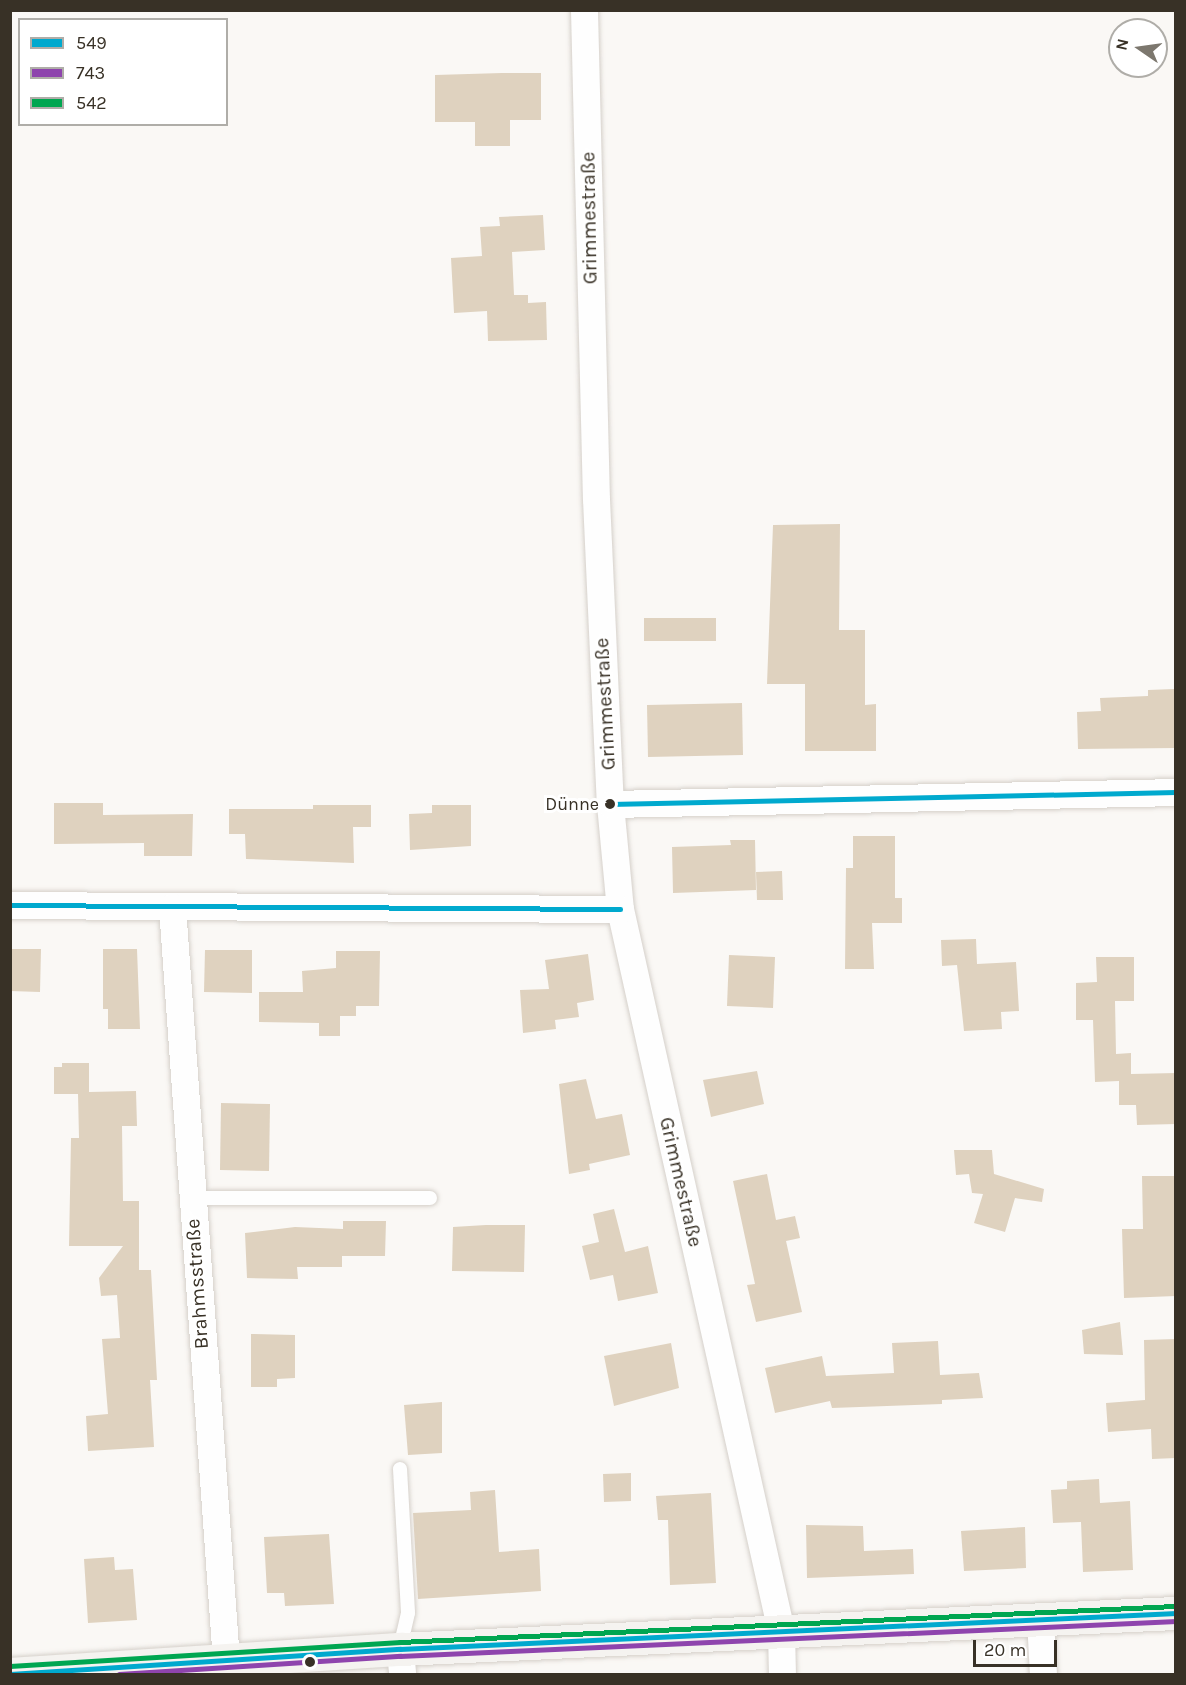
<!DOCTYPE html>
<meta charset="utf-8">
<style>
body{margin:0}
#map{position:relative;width:1186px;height:1685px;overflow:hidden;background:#faf8f5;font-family:Karla,sans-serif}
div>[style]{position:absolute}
.building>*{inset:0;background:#dfd2bf}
.roads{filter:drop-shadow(0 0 2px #d5d0ca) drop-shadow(0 0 2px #d5d0ca)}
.lane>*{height:14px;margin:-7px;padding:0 7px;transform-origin:7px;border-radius:7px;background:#fefefe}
.street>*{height:27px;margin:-13.5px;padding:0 13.5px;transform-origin:13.5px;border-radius:13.5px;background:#fefefe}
.secondary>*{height:33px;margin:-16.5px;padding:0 16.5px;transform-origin:16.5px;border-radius:16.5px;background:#f5f3f0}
.bus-1>*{height:4.5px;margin:-2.25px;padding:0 2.25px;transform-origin:2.25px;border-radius:2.25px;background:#00a9ce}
.bus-2>*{height:4.5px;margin:-2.25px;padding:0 2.25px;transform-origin:2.25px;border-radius:2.25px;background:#8e44ad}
.bus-3>*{height:4.5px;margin:-2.25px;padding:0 2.25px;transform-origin:2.25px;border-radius:2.25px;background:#00a651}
.dots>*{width:16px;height:16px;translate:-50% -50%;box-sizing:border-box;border:3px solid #fff;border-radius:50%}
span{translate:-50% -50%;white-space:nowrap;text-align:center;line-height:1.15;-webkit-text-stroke:6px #fff;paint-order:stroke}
.bus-label{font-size:18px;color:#383126}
.right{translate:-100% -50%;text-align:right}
.street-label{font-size:20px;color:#383126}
.frame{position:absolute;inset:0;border:12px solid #383126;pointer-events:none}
.legend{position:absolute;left:18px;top:18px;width:210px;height:108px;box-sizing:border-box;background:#fff;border:2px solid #afada8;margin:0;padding:8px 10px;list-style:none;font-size:18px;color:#383126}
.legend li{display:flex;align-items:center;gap:12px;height:30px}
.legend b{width:30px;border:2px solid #afada8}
.north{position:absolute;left:1108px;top:18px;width:60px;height:60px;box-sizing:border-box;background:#fff;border:2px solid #afada8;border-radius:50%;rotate:283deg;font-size:16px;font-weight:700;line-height:24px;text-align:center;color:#383126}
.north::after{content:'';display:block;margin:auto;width:21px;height:27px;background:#7c776e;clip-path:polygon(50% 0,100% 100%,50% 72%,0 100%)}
.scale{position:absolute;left:973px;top:1640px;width:84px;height:27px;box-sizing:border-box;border:3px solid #383126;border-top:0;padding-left:8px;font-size:18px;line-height:21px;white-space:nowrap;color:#383126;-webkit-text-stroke:4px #fff;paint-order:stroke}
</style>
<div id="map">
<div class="building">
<div style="clip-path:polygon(502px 73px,541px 73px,541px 120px,510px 120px,510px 146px,475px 146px,475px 122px,435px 122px,435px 75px)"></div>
<div style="clip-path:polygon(543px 215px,545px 250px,512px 252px,514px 295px,528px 295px,528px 303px,546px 302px,547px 340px,488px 341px,487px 311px,454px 313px,451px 258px,482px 256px,480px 227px,500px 226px,499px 217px)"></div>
<div style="clip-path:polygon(840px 524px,839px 630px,865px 630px,865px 705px,876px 704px,876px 751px,805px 751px,805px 684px,767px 684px,773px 525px)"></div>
<div style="clip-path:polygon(644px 618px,716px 618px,716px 641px,644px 641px)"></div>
<div style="clip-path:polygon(1174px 689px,1176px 748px,1078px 749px,1077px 712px,1101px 711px,1100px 698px,1148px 696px,1148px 690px)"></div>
<div style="clip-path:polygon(742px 703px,743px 755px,648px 757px,647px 705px)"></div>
<div style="clip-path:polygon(54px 803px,103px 803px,103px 815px,193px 814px,192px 856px,144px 856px,144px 843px,54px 844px)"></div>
<div style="clip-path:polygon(313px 805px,371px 805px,371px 827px,353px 827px,354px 863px,246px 859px,245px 834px,229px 834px,229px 809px,313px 809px)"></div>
<div style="clip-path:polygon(432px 805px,471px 805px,471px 846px,410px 850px,409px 814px,432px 813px)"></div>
<div style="clip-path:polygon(853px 836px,895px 836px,895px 898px,902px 898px,902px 923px,872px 923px,874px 969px,845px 969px,846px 868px,853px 868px)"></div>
<div style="clip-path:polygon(730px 840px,755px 840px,756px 890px,673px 893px,672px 847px,731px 845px)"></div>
<div style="clip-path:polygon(782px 871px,783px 900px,757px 900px,756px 872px)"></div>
<div style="clip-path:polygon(976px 939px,977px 964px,1016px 962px,1019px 1011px,1001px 1012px,1002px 1029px,964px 1031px,957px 965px,942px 966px,941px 940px)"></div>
<div style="clip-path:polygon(10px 949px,41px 949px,40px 992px,10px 991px)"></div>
<div style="clip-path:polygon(103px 949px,137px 949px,140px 1029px,108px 1029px,108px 1009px,103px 1009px)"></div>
<div style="clip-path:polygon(205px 950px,252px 950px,252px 993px,204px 992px)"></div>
<div style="clip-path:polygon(336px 951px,380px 951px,379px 1006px,356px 1006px,356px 1016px,340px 1016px,340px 1036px,319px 1036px,319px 1023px,259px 1022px,259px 992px,303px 992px,302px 971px,336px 968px)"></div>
<div style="clip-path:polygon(588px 954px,594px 1000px,577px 1003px,579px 1017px,555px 1020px,556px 1029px,523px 1033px,520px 990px,549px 989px,545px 960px)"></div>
<div style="clip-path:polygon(729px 955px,775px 957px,773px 1008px,727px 1006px)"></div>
<div style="clip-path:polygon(1096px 957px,1134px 957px,1134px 1001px,1115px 1001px,1116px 1054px,1131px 1053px,1131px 1074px,1176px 1073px,1176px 1124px,1137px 1125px,1136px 1105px,1119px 1105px,1119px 1081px,1095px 1082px,1093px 1020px,1076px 1020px,1076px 983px,1097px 982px)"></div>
<div style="clip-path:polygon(62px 1063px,89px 1063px,89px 1092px,136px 1091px,137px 1126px,122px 1126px,123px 1201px,139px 1201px,139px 1270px,151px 1270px,157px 1380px,150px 1380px,154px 1447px,88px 1451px,86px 1416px,108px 1414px,102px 1339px,120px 1338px,117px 1295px,101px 1296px,99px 1278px,123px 1246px,69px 1246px,71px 1138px,79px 1138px,78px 1094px,54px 1094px,54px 1067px,62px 1067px)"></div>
<div style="clip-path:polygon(757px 1071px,764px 1104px,711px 1117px,703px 1080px)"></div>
<div style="clip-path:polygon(586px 1079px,596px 1119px,622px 1114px,630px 1155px,589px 1164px,590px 1170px,569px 1174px,559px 1084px)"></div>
<div style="clip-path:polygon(221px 1103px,270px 1104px,269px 1171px,220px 1170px)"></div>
<div style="clip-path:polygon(954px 1150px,992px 1150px,994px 1174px,1044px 1189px,1042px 1202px,1015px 1198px,1005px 1232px,974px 1223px,983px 1194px,972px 1193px,969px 1174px,956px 1175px)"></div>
<div style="clip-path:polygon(767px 1174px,776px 1220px,795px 1216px,800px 1238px,786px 1241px,802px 1312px,756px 1322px,747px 1285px,755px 1284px,733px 1181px)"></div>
<div style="clip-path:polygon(1142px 1176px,1176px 1176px,1176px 1296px,1124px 1298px,1122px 1229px,1143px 1229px)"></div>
<div style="clip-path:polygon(614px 1209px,625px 1252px,648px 1246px,658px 1293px,618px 1301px,613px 1275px,590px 1280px,582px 1246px,599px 1242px,593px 1214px)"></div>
<div style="clip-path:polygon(343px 1221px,386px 1221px,385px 1256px,342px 1256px,342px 1267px,297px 1267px,298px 1279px,247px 1278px,245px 1233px,295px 1227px,343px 1229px)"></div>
<div style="clip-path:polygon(486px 1225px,525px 1225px,524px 1272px,452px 1271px,453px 1227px)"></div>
<div style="clip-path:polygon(1120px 1322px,1123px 1355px,1084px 1354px,1082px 1330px)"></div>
<div style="clip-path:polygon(251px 1334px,295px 1335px,295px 1378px,277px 1379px,277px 1387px,251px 1387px)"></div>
<div style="clip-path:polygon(1176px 1339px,1176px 1458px,1152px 1459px,1151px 1429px,1108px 1432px,1106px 1403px,1145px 1400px,1144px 1340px)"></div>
<div style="clip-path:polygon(938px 1341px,940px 1375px,979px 1373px,983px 1398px,942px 1400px,942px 1404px,832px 1408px,830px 1401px,775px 1413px,765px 1368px,822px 1356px,826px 1376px,894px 1373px,892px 1343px)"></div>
<div style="clip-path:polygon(671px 1343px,679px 1388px,614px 1406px,604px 1356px)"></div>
<div style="clip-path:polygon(442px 1402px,442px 1453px,408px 1455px,404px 1405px)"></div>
<div style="clip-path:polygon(631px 1473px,631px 1501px,604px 1502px,603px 1474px)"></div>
<div style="clip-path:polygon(1099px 1479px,1100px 1503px,1130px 1501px,1133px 1570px,1083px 1572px,1081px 1522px,1053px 1523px,1051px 1490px,1067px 1489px,1067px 1481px)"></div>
<div style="clip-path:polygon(495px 1490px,499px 1552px,539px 1549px,541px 1591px,418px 1599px,413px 1513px,471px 1510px,470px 1492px)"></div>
<div style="clip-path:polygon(711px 1493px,716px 1583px,670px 1585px,668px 1520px,658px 1520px,656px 1496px)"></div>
<div style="clip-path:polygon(806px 1525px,863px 1526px,864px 1551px,913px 1549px,914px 1574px,807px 1578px)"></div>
<div style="clip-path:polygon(1025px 1527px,1026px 1568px,964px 1571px,961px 1531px)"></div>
<div style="clip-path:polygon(329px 1534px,334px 1604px,285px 1606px,284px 1593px,267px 1593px,264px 1537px)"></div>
<div style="clip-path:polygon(114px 1557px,115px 1570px,133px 1569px,137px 1620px,88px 1623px,84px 1559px)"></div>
</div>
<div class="roads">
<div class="lane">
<div style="left:191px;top:1198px;width:239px"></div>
<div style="left:400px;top:1469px;width:144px;rotate:86.8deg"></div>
<div style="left:408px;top:1613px;width:37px;rotate:103deg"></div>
</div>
<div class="street">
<div style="left:584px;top:10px;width:489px;rotate:88.6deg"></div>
<div style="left:596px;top:499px;width:305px;rotate:87.4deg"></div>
<div style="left:610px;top:804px;width:105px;rotate:84.6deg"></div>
<div style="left:620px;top:909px;width:740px;rotate:77.43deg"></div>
<div style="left:781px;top:1631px;width:43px;rotate:88.7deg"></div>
<div style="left:610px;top:804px;width:566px;rotate:-1.21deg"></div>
<div style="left:10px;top:905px;width:610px;rotate:0.38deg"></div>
<div style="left:172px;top:907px;width:756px;rotate:85.9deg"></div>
<div style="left:1040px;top:1619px;width:55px;rotate:86.9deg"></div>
<div style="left:400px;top:1649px;width:25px;rotate:85deg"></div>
</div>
<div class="secondary">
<div style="left:10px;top:1674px;width:391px;rotate:-3.7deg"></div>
<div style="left:400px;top:1649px;width:777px;rotate:-2.66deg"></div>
</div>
</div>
<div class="bus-1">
<div style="left:610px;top:804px;width:566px;rotate:-1.21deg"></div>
<div style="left:10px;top:905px;width:610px;rotate:0.38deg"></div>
<div style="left:10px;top:1674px;width:391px;rotate:-3.7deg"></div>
<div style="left:400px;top:1649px;width:777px;rotate:-2.66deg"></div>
</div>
<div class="bus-2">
<div style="left:119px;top:1674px;width:282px;rotate:-3.7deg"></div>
<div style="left:400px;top:1656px;width:777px;rotate:-2.58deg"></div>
</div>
<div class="bus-3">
<div style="left:10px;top:1666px;width:391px;rotate:-3.5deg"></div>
<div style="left:400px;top:1642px;width:777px;rotate:-2.66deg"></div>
</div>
<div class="dots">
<div style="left:610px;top:804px;background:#383126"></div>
<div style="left:310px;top:1662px;background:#383126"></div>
</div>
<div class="bus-label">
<span class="right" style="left:599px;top:804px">Dünne</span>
</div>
<div class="street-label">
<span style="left:589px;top:218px;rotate:-91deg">Grimmestraße</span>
<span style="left:605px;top:704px;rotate:-93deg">Grimmestraße</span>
<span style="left:681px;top:1182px;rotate:77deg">Grimmestraße</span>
<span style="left:197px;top:1284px;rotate:-94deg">Brahmsstraße</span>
</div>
<div class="frame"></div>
<ul class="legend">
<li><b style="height:8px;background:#00a9ce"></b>549</li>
<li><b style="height:8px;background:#8e44ad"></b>743</li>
<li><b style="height:8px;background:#00a651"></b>542</li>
</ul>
<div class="north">N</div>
<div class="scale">20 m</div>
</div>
